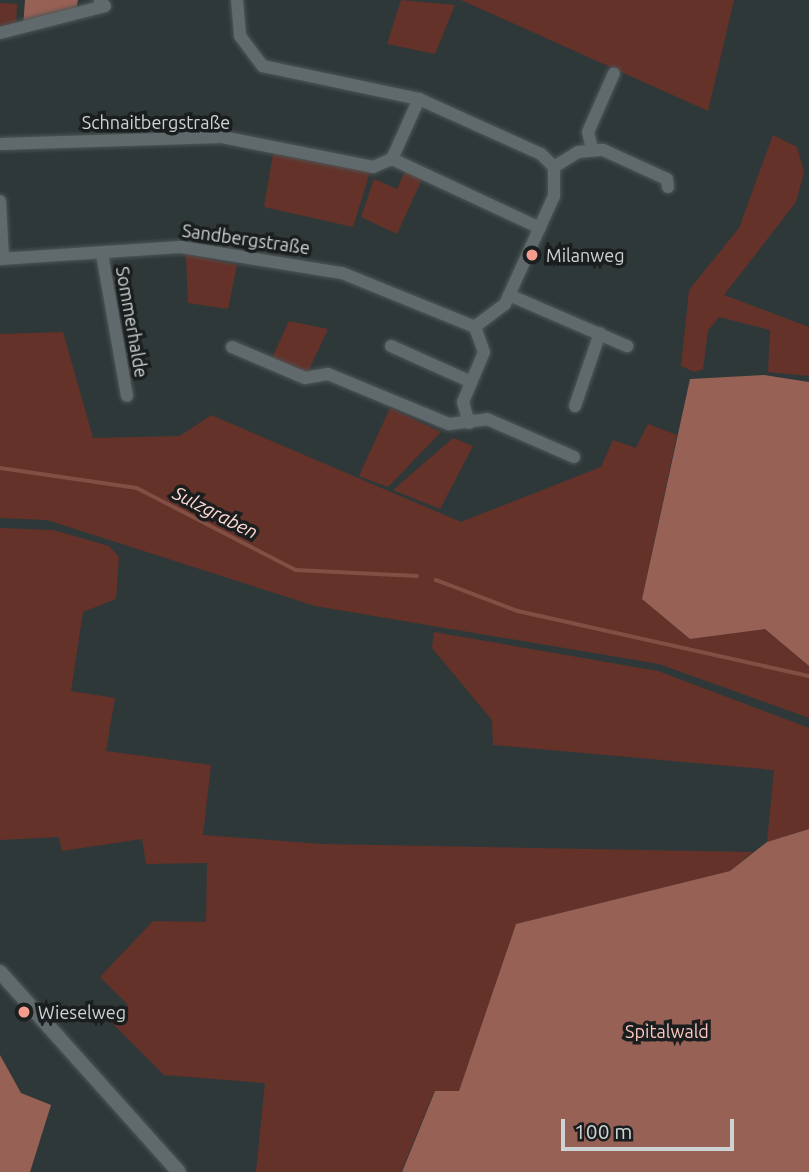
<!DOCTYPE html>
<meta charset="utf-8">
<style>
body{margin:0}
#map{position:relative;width:809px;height:1172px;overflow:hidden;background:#2f3839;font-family:Ubuntu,sans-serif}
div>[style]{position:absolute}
.green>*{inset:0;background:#643229}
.forest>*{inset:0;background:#986156}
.stream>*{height:3.5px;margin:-1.75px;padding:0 1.75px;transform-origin:1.75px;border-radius:1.75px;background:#834e43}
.roads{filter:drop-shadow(0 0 2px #4e5556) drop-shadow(0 0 2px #4e5556)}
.minor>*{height:12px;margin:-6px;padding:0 6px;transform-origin:6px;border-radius:6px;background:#606a6c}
.tertiary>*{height:14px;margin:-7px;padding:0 7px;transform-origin:7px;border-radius:7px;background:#606a6c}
.dots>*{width:19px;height:19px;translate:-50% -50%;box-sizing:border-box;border:4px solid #1a1e1f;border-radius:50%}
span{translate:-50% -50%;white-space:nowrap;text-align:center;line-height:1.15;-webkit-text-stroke:7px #1a1e1f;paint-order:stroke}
.street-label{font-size:18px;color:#ced4d5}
.poi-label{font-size:18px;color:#ced4d5}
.left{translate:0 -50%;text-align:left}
.park-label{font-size:18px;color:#fec8be}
.water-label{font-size:19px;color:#fedad2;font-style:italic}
.scale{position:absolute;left:561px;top:1119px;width:173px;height:32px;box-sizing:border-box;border:4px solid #ced4d5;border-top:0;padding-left:9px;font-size:21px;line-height:24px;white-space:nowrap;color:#ced4d5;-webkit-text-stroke:5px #1a1e1f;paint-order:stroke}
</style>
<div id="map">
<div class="green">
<div style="clip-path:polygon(401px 0,455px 5px,435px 54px,387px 44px)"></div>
<div style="clip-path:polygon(461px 0,734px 0,708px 111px)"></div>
<div style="clip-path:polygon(0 3px,17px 4px,16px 28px,0 29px)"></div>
<div style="clip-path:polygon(773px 135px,797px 147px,804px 172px,796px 202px,724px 295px,809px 327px,809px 376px,768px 372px,770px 330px,719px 317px,708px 331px,703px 369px,694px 372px,681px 366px,689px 290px,739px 228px)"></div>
<div style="clip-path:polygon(273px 154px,370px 172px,353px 227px,264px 207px)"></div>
<div style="clip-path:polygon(405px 171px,422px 179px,397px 234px,361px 217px,374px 179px,397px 189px)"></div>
<div style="clip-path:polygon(186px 254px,237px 265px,228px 309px,188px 303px)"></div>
<div style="clip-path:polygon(289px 321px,328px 329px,307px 374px,271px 360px)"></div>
<div style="clip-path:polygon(63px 332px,93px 438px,180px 436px,211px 415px,461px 522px,601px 467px,613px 440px,636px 448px,648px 424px,677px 435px,642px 599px,690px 639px,765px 629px,809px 666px,809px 718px,659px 664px,315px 606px,47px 520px,0 518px,0 334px)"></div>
<div style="clip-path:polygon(390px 408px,441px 432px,388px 487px,359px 476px)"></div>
<div style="clip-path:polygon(453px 438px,473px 446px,440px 509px,393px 490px)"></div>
<div style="clip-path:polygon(0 528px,53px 530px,109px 546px,119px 557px,116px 599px,83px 612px,71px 691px,115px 698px,106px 751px,211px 765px,203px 835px,322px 844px,753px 852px,730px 871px,516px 924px,459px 1091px,434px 1092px,401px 1172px,256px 1172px,265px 1083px,164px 1075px,111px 1022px,128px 1005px,100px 977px,153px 921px,206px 922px,207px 863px,146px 864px,142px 839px,62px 851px,59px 837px,0 840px)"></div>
<div style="clip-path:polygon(434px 632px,658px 671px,809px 728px,809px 829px,767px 842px,774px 770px,493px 745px,492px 720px,432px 648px)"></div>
</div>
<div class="forest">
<div style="clip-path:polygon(25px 0,78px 0,75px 13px,23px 28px)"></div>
<div style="clip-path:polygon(764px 375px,809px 382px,809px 666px,765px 629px,690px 639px,642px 599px,690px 379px)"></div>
<div style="clip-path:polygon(809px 829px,809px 1172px,402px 1172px,435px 1091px,459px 1091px,516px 924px,730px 871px,767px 842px)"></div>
<div style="clip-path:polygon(0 1055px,21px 1093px,51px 1105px,30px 1172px,0 1172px)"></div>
</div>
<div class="stream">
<div style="left:0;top:468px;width:138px;rotate:8.3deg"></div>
<div style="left:137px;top:488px;width:179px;rotate:27.3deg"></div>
<div style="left:296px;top:570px;width:121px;rotate:2.8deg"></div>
<div style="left:436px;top:580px;width:88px;rotate:20.7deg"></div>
<div style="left:518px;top:611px;width:298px;rotate:12.6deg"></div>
</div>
<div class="roads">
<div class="minor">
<div style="left:237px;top:0;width:36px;rotate:85deg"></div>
<div style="left:240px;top:36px;width:38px;rotate:53deg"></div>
<div style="left:263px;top:66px;width:159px;rotate:11.9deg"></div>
<div style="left:419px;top:99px;width:134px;rotate:24.3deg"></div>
<div style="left:541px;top:154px;width:18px;rotate:45deg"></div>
<div style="left:554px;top:167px;width:29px;rotate:90deg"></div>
<div style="left:554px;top:196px;width:119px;rotate:114.4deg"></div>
<div style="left:505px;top:304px;width:38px;rotate:143deg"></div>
<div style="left:0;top:33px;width:108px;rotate:-14.4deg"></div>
<div style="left:105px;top:6px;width:8px;rotate:-130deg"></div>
<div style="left:0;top:144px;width:222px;rotate:-1.8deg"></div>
<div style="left:222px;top:137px;width:154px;rotate:11.2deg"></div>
<div style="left:373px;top:167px;width:21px;rotate:-23deg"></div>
<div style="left:392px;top:159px;width:66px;rotate:-65.8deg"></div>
<div style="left:592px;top:149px;width:17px;rotate:-103deg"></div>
<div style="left:588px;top:132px;width:64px;rotate:-66.2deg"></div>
<div style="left:392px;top:159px;width:163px;rotate:25deg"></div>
<div style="left:554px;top:167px;width:28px;rotate:-32deg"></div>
<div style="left:578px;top:152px;width:25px;rotate:-5deg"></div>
<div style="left:603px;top:150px;width:70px;rotate:24.4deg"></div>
<div style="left:667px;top:179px;width:8px;rotate:83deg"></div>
<div style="left:0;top:201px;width:58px;rotate:87deg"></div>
<div style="left:102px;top:254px;width:144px;rotate:80deg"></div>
<div style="left:0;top:259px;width:181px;rotate:-3.8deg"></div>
<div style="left:181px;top:247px;width:163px;rotate:9.2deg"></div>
<div style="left:342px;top:273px;width:144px;rotate:22.1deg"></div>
<div style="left:509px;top:295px;width:129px;rotate:23.4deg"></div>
<div style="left:391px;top:346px;width:88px;rotate:24.2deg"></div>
<div style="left:232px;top:347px;width:79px;rotate:23deg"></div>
<div style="left:305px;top:378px;width:23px;rotate:-10deg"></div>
<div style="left:328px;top:374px;width:131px;rotate:22.5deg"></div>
<div style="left:449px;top:424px;width:38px;rotate:-7deg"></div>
<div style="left:487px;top:419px;width:95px;rotate:23.6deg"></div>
<div style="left:575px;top:406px;width:77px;rotate:-71.1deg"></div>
<div style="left:469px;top:423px;width:22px;rotate:-106deg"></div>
<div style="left:463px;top:402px;width:54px;rotate:-67.2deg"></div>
<div style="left:484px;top:352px;width:27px;rotate:-110deg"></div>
</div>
<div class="tertiary">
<div style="left:0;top:972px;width:268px;rotate:48.2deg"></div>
</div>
</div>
<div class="dots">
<div style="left:532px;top:255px;background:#f49d8c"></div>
<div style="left:24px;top:1012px;background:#f49d8c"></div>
</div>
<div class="street-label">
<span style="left:156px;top:122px">Schnaitbergstraße</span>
<span style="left:246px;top:239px;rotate:8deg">Sandbergstraße</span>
<span style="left:132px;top:322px;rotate:80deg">Sommerhalde</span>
</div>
<div class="poi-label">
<span class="left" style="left:546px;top:255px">Milanweg</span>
<span class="left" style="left:38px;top:1012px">Wieselweg</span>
</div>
<div class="park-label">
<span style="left:667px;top:1031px">Spitalwald</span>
</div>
<div class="water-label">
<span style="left:215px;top:513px;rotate:27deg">Sulzgraben</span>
</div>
<div class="scale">100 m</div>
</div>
